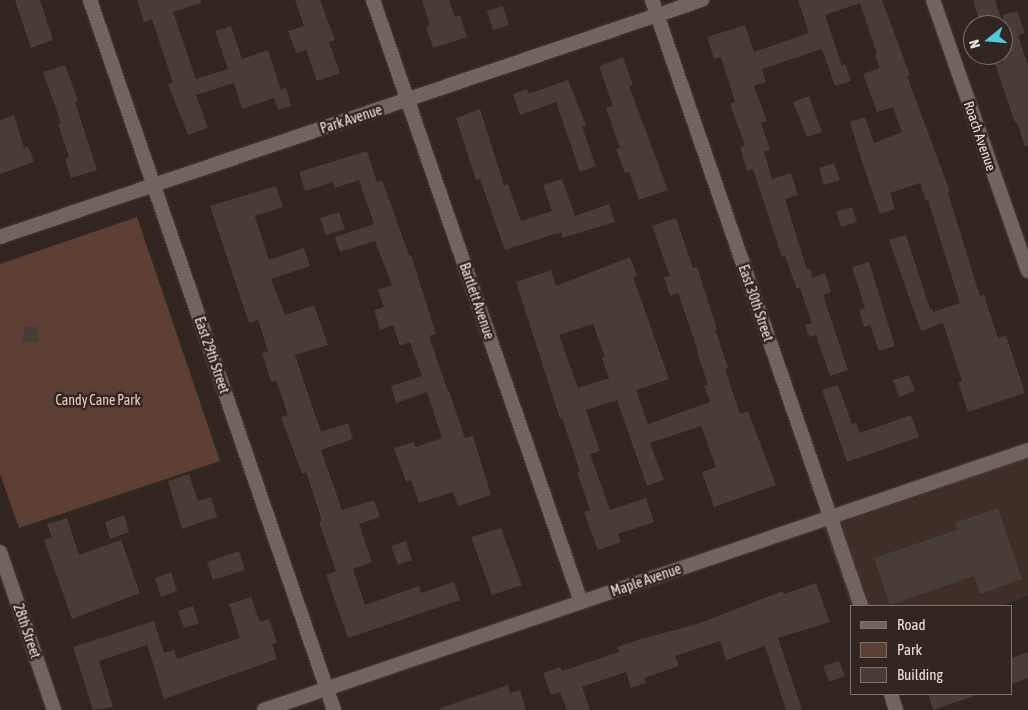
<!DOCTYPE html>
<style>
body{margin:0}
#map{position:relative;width:1028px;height:710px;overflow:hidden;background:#312521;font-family:"Asap Condensed",sans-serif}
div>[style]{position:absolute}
.built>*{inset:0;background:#3f2e28}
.green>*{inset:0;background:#5c3e33}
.building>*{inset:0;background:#483c37}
.roads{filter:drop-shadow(0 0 1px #4b413e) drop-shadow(0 0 1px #4b413e)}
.minor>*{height:14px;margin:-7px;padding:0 7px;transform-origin:7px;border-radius:7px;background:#71635f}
.tertiary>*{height:14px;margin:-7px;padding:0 7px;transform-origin:7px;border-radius:7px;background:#71635f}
span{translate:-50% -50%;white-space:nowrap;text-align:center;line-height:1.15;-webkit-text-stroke:5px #312521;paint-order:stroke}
.street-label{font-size:14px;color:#eae2df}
.park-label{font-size:14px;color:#f6c9b9}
.legend{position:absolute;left:850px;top:605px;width:162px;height:90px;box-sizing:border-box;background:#312521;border:1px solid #7b716d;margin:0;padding:6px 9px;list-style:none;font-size:15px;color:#eae2df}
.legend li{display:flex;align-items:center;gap:10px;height:25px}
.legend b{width:25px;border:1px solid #7b716d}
.north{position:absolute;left:963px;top:15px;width:50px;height:50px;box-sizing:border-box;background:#312521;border:1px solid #7b716d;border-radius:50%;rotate:253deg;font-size:14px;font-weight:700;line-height:20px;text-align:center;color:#eae2df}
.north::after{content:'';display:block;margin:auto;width:18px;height:22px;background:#52cbd9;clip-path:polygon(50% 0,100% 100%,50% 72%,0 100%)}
</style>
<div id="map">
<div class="built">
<div style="clip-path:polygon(1028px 457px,1028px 596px,999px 606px,852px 606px,852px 609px,824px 529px)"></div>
</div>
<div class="green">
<div style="clip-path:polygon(137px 217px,220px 461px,19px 528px,0 474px,0 264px)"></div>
</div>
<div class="building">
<div style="clip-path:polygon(15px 0,40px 0,53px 40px,31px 48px)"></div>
<div style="clip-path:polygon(137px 0,201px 0,201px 3px,173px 12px,196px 79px,228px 69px,215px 31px,231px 26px,242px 59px,268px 50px,281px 90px,286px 88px,291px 106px,278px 110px,274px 98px,242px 109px,234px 83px,196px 95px,208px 128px,188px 135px,168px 84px,173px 83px,152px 19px,144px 22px)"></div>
<div style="clip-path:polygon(295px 0,320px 0,335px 40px,329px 42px,340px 73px,317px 81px,306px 50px,296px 53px,288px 31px,304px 26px)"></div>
<div style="clip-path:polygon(422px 0,449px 0,455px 17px,460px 15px,467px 37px,433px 48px,426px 27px,430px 25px)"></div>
<div style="clip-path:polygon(798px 0,882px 0,910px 75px,907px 76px,950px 192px,948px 193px,980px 296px,984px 295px,998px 338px,1006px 335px,1025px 393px,968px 412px,958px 382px,962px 381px,943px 323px,921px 331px,889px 240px,906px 235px,930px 309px,932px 309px,933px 312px,960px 303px,928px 200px,926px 201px,920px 183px,890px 193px,895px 209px,880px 214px,862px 162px,850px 122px,865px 117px,874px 143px,902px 132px,893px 107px,877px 112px,863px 74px,880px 68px,875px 55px,877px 54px,860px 3px,825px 15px,842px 66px,845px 64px,851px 81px,835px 86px,822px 49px,762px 69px,766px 82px,754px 86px,767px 121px,761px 123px,770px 150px,764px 152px,772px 179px,791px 173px,798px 195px,785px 199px,807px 270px,810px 269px,813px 278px,825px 273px,831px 292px,823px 295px,848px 370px,830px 376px,816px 335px,809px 337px,805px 325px,812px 323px,800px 288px,797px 289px,785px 256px,782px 257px,753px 169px,747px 171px,740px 147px,745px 145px,730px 104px,735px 102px,721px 57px,714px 59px,707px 37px,745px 25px,754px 52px,809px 33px)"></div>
<div style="clip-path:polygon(973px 0,995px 0,1003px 24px,1003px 15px,1017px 11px,1025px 33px,1018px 36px,1028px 65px,1028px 146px,1025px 147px,1017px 122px,1015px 123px,995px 64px,1003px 62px,1003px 25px,981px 25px)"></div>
<div style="clip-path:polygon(503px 6px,509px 25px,493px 30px,487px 11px)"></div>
<div style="clip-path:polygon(623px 57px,633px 85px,629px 86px,668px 190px,639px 200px,629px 172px,625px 173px,616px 149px,620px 148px,606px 108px,613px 106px,599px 66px)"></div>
<div style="clip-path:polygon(65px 65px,78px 101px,75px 102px,97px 170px,71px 178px,65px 159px,69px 157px,58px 124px,61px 123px,43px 72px)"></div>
<div style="clip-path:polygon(568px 80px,586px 125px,582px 127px,596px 166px,580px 172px,556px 102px,520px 115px,513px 94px,527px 89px,529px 94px)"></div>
<div style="clip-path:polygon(809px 96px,822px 132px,807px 137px,793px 102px)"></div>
<div style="clip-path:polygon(480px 109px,504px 185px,508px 184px,521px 221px,552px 211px,543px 185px,562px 179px,575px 216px,609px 204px,615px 222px,562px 238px,561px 232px,505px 250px,480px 179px,476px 180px,456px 118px)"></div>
<div style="clip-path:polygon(14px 115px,24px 148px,28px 146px,34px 162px,0 174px,0 120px)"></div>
<div style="clip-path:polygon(367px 151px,377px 182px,382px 180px,409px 255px,411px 255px,436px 334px,429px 336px,448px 392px,449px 391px,465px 438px,473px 436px,491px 495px,458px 506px,453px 492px,419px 503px,411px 480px,406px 482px,394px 448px,414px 442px,416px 447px,442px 438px,427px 392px,396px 403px,391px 386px,422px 376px,410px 342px,400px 346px,393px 325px,380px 330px,374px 310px,384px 307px,378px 290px,392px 285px,375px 241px,340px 252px,335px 237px,374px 224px,359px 180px,335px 188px,333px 182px,305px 191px,299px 172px)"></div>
<div style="clip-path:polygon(834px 163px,840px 180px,824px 185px,819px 168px)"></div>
<div style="clip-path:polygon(276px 186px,283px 207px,255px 216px,269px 260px,304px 248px,310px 266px,271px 279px,285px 315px,314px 305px,328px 345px,295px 355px,321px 432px,348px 423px,353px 439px,321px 450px,342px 510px,374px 500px,380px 517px,359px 524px,372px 562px,353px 569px,365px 605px,419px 586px,421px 593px,454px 582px,460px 600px,348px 638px,326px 575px,336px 571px,319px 522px,322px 521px,306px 472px,302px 474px,281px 417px,288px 415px,276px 380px,271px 382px,262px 353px,268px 351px,258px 320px,249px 323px,210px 206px)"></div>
<div style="clip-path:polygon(852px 207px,857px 222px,841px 227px,836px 212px)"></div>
<div style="clip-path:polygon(339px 212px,345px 229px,326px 235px,320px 218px)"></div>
<div style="clip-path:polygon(evenodd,676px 218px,693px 268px,697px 267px,717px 329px,715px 329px,728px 368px,725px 369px,740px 414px,748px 411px,776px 485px,714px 507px,702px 472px,716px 467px,701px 426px,650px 443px,664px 480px,647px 486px,617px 400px,586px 410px,600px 451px,590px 454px,610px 510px,646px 498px,654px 522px,618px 534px,621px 542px,598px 550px,584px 512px,590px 510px,577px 472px,580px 471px,562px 418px,560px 419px,516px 282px,551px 270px,556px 286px,630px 257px,637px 276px,633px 277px,669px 379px,636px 390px,648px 424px,710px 402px,704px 386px,708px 385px,697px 352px,698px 351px,678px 293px,670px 296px,664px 277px,670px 276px,652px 226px,676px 218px,593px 324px,605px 357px,602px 358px,609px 378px,578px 388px,559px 335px,593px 324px)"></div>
<div style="clip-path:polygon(869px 262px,895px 346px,879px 351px,870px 325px,864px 327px,859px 310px,865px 308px,852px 267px)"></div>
<div style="clip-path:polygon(24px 327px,38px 327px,38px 342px,23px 342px)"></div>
<div style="clip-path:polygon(909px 375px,915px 391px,899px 397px,893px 380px)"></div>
<div style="clip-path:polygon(838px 385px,852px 424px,856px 423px,860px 433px,911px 415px,919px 437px,847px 462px,822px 390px)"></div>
<div style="clip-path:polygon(189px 474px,198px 501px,211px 497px,217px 517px,182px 529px,168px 481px)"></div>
<div style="clip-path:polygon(998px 508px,1022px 579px,980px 594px,974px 576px,890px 605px,874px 558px,957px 530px,955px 523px)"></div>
<div style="clip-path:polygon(124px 515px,129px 532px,110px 539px,105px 522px)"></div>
<div style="clip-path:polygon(67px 518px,79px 555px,121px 540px,140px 593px,72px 619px,44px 540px,52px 537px,47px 524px)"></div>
<div style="clip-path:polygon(501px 528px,522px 585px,492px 595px,471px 537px)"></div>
<div style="clip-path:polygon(406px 541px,412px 560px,398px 565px,391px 546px)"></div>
<div style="clip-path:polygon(239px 551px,245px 570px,213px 580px,207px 562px)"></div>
<div style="clip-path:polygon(171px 572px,177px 591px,161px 597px,155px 578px)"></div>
<div style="clip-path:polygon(816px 583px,830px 622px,778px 638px,802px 710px,786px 710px,765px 646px,726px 660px,720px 641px,675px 656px,679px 666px,644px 678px,646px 683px,631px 688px,626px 672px,582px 687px,590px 710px,567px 710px,560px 692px,551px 695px,543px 673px,560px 667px,562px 671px,619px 652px,617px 647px,638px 640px,697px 624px,783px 591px,784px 594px)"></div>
<div style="clip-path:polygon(251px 597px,260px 622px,269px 619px,277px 643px,272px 644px,277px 659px,164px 699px,147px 645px,99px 661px,113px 707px,93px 710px,73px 647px,154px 621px,164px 653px,174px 650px,177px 659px,240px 638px,229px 604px)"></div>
<div style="clip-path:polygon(193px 606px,199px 623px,184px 628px,178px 611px)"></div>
<div style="clip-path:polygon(1028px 652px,1028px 678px,1012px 684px,1012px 658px)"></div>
<div style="clip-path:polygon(839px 661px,845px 676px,829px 682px,823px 666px)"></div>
<div style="clip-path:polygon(508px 685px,510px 693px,520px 690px,526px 710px,441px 710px,441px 708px)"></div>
<div style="clip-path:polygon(928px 694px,974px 694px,974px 696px,933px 710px)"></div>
</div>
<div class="roads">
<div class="minor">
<div style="left:90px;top:0;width:751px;rotate:71.03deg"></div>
<div style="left:373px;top:0;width:637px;rotate:70.94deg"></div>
<div style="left:652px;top:0;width:641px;rotate:70.97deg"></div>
<div style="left:933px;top:0;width:287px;rotate:70.7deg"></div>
<div style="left:0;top:237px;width:741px;rotate:-18.66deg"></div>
<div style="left:0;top:552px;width:167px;rotate:71.1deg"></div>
<div style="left:891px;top:694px;width:17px;rotate:73deg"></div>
</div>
<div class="tertiary">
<div style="left:264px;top:710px;width:807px;rotate:-18.79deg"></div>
</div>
</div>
<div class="street-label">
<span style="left:351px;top:119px;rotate:-18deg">Park Avenue</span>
<span style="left:980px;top:136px;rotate:71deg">Roach Avenue</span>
<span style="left:477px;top:301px;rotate:71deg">Bartlett Avenue</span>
<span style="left:756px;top:303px;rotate:71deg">East 30th Street</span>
<span style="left:212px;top:355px;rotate:71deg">East 29th Street</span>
<span style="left:646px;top:580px;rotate:-19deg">Maple Avenue</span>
<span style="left:27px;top:631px;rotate:71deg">28th Street</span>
</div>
<div class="park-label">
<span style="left:98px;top:400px">Candy Cane Park</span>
</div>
<ul class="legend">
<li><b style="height:6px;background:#71635f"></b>Road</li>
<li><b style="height:14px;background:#5c3e33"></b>Park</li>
<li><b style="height:14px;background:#483c37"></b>Building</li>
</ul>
<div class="north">N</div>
</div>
